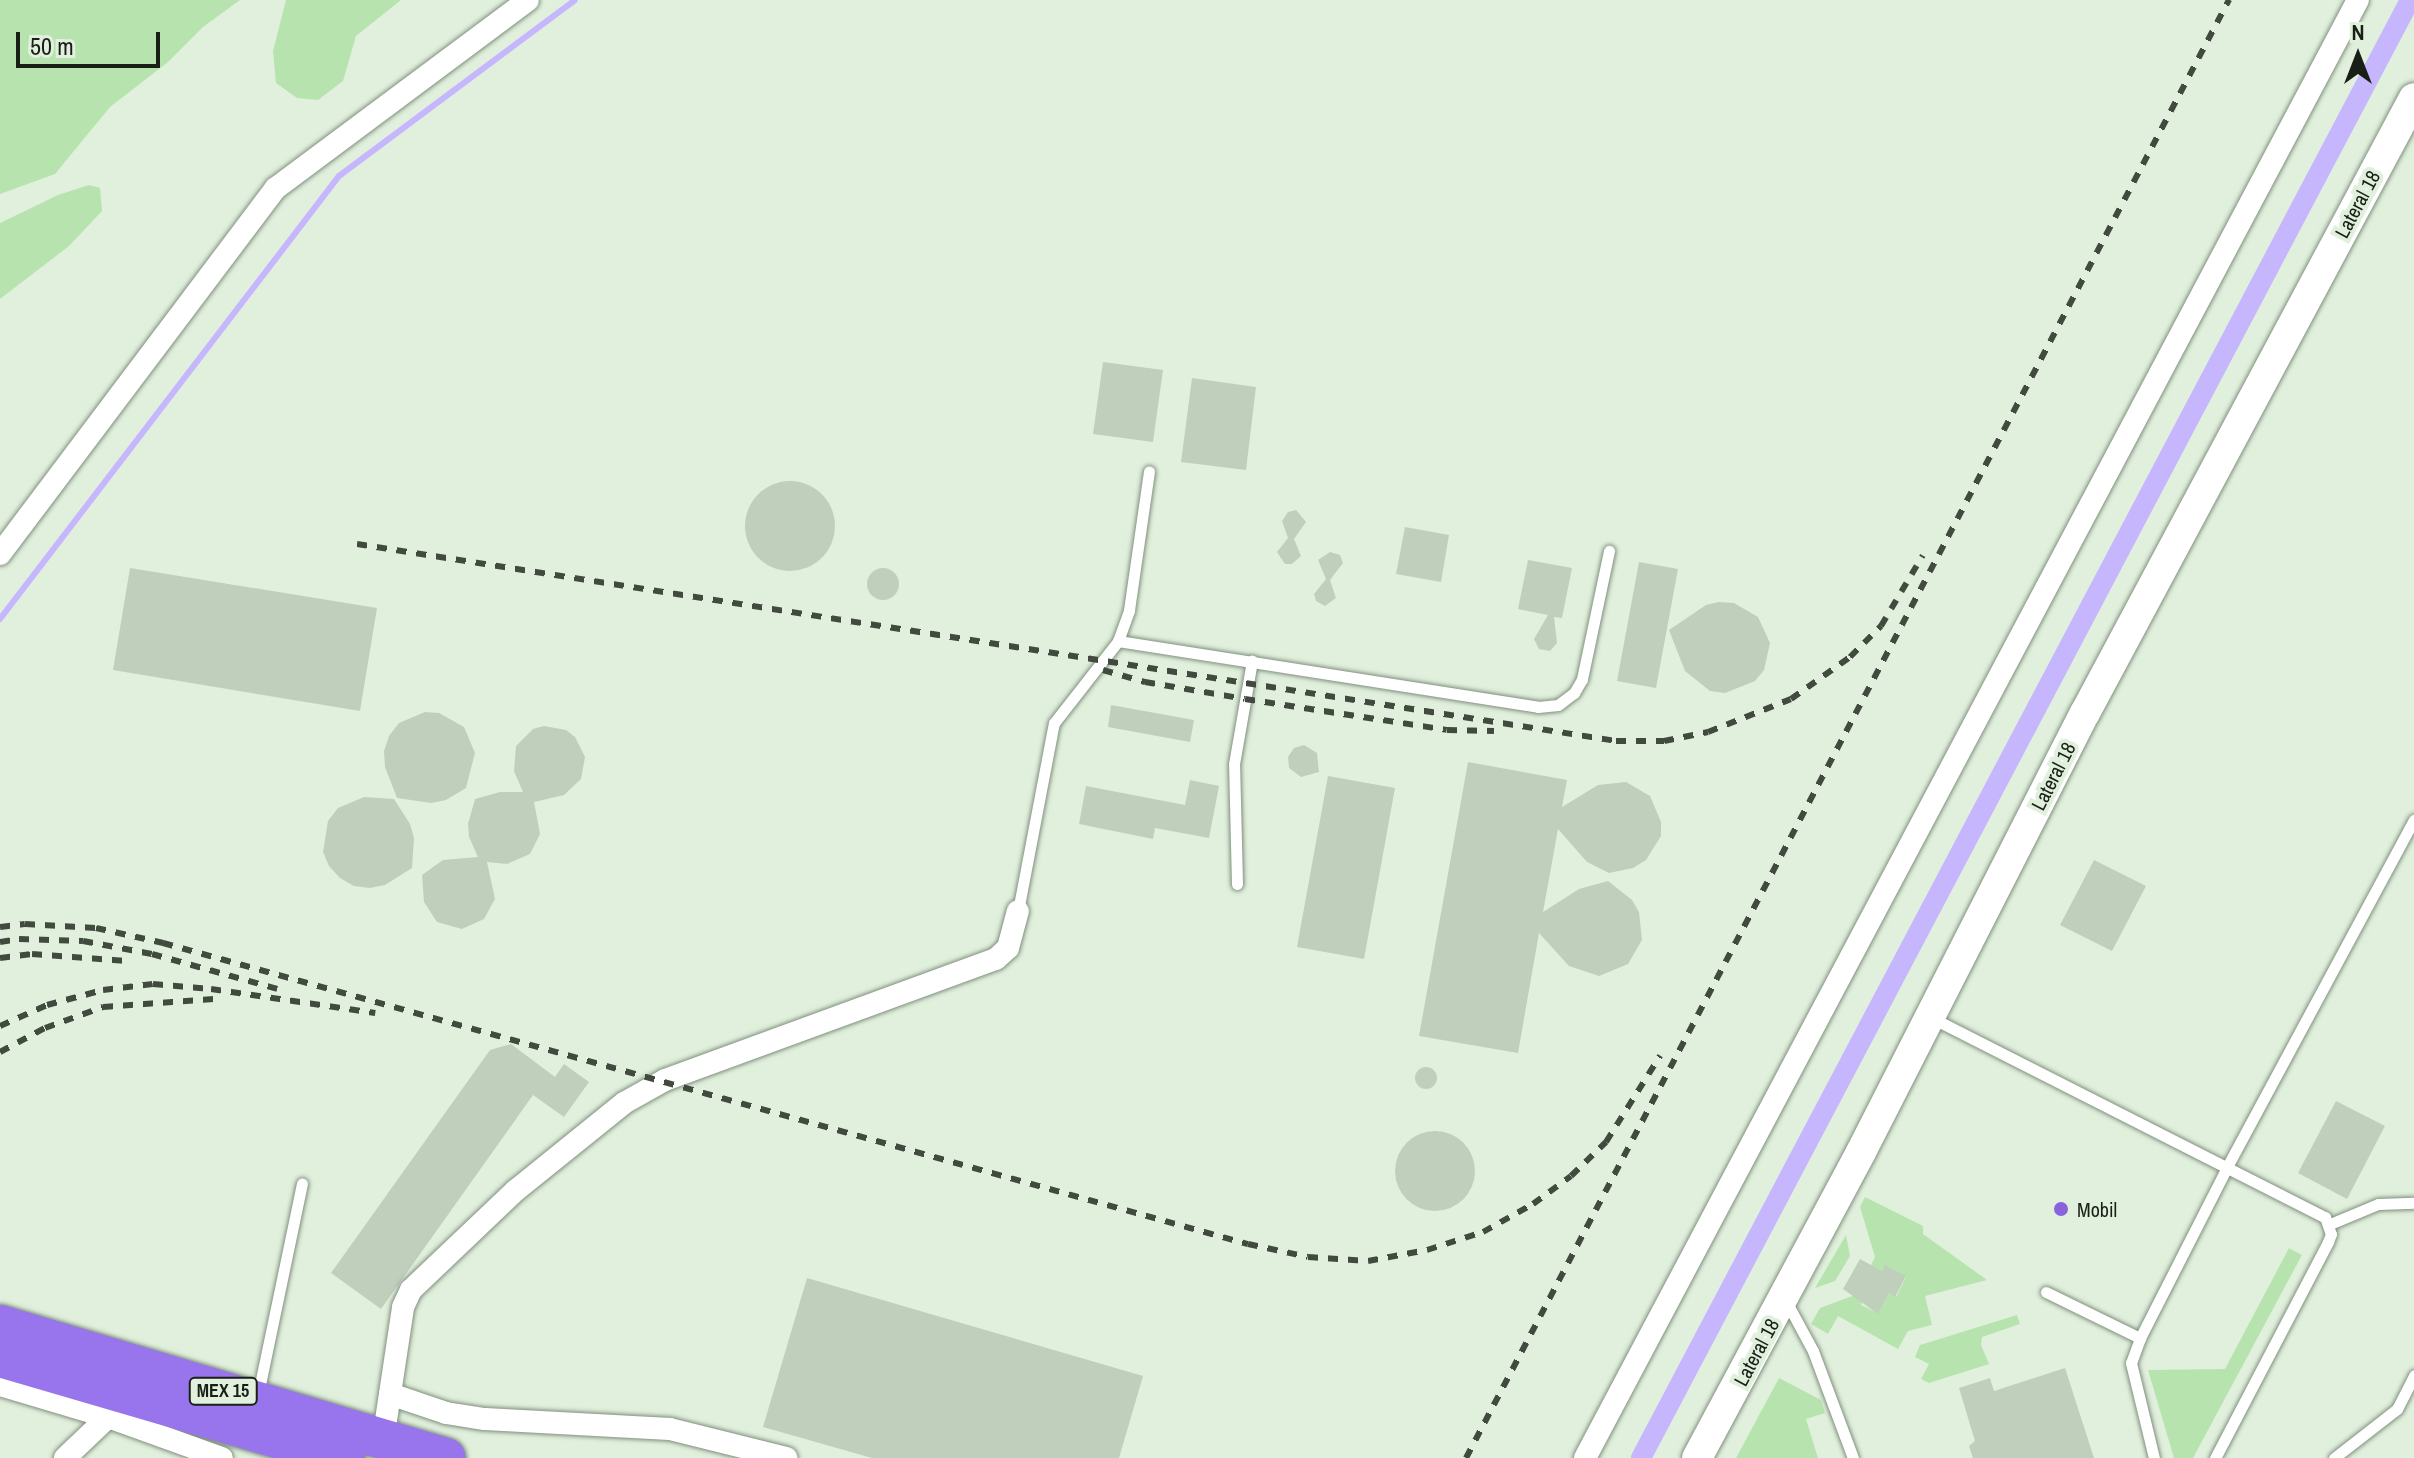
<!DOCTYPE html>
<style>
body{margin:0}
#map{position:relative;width:2414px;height:1458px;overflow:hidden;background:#e0f0dd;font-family:"Archivo Narrow",sans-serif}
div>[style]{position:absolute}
.green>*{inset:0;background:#b7e4ae}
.stream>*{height:6px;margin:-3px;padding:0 3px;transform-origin:3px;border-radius:3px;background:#c6b6fe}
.canal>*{height:20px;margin:-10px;padding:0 10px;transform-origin:10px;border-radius:10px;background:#c6b6fe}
.building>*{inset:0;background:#bfcfbc}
.round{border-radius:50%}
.roads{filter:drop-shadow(0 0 2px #81907e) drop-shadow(0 0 2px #81907e)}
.lane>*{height:11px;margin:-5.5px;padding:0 5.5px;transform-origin:5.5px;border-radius:5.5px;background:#fff}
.street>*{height:22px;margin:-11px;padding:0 11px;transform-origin:11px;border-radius:11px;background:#fff}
.secondary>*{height:30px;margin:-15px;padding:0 15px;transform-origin:15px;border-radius:15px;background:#fff}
.highway>*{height:40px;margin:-20px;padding:0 20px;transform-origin:20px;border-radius:20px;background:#9875ed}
.rail>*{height:6px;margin-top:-3px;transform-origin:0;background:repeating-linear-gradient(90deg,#424a40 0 10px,transparent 0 20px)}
.dots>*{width:22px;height:22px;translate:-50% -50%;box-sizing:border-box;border:4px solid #e0f0dd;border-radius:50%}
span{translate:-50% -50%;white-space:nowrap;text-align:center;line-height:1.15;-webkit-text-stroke:8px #e0f0dd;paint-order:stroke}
.shield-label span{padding:2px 6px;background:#e0f0dd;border:2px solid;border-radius:6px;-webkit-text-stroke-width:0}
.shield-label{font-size:18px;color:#191e17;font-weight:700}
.street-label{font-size:20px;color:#191e17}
.poi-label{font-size:20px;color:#191e17}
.left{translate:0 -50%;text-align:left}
.north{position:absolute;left:2318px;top:16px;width:80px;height:80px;-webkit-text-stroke:6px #e0f0dd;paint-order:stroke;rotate:0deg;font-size:22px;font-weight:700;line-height:32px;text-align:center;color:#191e17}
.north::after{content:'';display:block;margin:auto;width:28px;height:36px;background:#191e17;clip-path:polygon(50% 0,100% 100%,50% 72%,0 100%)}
.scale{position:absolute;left:16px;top:32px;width:144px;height:36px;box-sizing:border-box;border:4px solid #191e17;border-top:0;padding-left:10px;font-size:24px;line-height:28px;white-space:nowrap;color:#191e17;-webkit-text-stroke:6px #e0f0dd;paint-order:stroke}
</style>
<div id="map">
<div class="green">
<div style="clip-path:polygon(0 0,240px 0,203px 27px,168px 62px,110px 107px,55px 174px,0 194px)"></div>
<div style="clip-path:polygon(286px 0,401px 0,356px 36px,343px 81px,318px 100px,297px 98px,276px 83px,273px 51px)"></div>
<div style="clip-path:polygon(89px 185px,100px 188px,102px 211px,69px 246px,0 299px,0 223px,58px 195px)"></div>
<div style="clip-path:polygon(1865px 1197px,1923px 1226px,1923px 1234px,1987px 1280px,1925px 1296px,1932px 1325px,1908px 1331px,1898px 1349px,1838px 1316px,1828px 1334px,1811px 1324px,1820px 1308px,1855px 1295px,1863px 1300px,1861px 1305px,1878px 1313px,1889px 1293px,1896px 1297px,1906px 1277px,1885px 1266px,1882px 1271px,1871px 1265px,1875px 1257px,1860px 1207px)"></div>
<div style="clip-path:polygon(1846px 1235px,1850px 1256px,1835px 1281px,1815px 1288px)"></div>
<div style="clip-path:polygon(2289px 1248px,2302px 1255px,2193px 1458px,2174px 1458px,2148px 1370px,2225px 1369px)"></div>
<div style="clip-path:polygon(2017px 1315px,2020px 1324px,1982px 1337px,1981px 1345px,1989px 1364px,1929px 1383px,1921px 1379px,1929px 1364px,1915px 1357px,1920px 1345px)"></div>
<div style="clip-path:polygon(1779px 1378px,1821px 1400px,1825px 1413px,1806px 1419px,1818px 1458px,1736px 1458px)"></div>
</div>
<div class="stream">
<div style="left:0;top:619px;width:558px;rotate:-52.58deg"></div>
<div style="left:339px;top:176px;width:294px;rotate:-36.7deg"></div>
</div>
<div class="canal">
<div style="left:1641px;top:1458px;width:1648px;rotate:-62.19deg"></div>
</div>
<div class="building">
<div style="clip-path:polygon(1103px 362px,1163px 370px,1153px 442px,1093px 434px)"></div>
<div style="clip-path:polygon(1192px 378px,1256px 387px,1246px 470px,1181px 462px)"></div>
<div class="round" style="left:745px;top:481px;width:90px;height:90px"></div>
<div style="clip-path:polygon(1296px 510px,1306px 522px,1294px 539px,1301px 556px,1292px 564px,1285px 564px,1277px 552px,1288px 538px,1282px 521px,1288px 512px)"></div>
<div style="clip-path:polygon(1405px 527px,1449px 535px,1441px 582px,1396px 574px)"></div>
<div style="clip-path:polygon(1330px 552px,1340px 555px,1343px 563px,1330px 580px,1336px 598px,1325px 606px,1316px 601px,1314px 594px,1326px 579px,1318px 560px)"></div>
<div style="clip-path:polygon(1528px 560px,1572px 568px,1562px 618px,1554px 617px,1557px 643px,1550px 651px,1539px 649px,1534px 639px,1548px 615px,1518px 609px)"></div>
<div style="clip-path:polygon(1639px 562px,1678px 569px,1656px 688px,1617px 681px)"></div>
<div style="clip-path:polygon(130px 568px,377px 608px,360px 711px,113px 670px)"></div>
<div class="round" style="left:867px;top:568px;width:32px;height:32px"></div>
<div style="clip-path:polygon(1719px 602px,1734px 603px,1758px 617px,1770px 643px,1764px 670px,1755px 681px,1725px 693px,1710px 691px,1685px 671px,1669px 630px,1706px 605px)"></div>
<div style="clip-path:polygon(1111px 705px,1194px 720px,1190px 742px,1108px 727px)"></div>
<div style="clip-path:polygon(425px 712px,439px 713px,464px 727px,475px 753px,466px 788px,446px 800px,431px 803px,397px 798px,385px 767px,384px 751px,389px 736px,399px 723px)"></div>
<div style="clip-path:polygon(544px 726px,566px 730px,575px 737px,585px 757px,581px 779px,564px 795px,534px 802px,540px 834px,530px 854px,507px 864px,487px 862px,495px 899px,484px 919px,462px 929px,437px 922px,424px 902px,422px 875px,443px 860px,478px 857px,469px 837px,468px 824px,475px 799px,500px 792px,523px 792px,514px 771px,516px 746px,533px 729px)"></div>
<div style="clip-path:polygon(1304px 745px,1317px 753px,1319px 772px,1301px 777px,1289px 768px,1288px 757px,1294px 748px)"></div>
<div style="clip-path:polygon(1468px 762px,1567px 780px,1562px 807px,1598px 785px,1626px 782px,1650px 796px,1661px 822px,1661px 836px,1646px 860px,1633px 868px,1609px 873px,1587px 862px,1558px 829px,1543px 912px,1579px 889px,1608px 881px,1632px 900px,1639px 912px,1642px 940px,1628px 964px,1599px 976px,1569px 966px,1539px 933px,1518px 1053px,1419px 1036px)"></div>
<div style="clip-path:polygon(1328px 776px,1395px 788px,1364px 959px,1297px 947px)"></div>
<div style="clip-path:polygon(1190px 780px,1219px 786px,1209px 838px,1155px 828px,1153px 839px,1079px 824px,1086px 786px,1185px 805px)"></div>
<div style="clip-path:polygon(364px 797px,394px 799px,410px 824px,414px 838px,412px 868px,385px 885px,370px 888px,354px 886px,340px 878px,329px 866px,323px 852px,328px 821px,338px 808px)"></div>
<div style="clip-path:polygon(2094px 860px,2146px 886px,2112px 951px,2060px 925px)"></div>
<div style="clip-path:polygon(511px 1044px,555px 1077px,564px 1064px,589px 1082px,564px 1117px,533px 1095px,381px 1309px,331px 1273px,490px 1050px)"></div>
<div class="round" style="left:1415px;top:1067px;width:22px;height:22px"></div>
<div style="clip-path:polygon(2336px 1101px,2385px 1126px,2347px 1199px,2298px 1173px)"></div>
<div class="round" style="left:1395px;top:1131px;width:80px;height:80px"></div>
<div style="clip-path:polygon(1860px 1259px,1882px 1271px,1885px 1265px,1906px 1276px,1895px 1297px,1889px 1293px,1878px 1314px,1843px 1289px)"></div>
<div style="clip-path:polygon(807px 1278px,1143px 1376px,1119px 1458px,872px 1458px,763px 1427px)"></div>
<div style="clip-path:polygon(2065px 1368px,2094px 1458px,1973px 1458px,1969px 1446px,1975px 1441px,1959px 1388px,1990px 1378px,1994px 1391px)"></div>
</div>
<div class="roads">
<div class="lane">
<div style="left:1118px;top:641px;width:425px;rotate:8.9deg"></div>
<div style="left:1538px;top:707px;width:20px;rotate:-6deg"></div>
<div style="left:1558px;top:705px;width:20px;rotate:-37deg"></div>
<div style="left:1574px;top:693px;width:16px;rotate:-60deg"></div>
<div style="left:1582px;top:679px;width:131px;rotate:-78.1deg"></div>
<div style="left:1237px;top:884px;width:120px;rotate:-91.4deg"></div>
<div style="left:1234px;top:764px;width:105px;rotate:-80.1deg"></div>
<div style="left:1018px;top:911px;width:191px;rotate:-79.2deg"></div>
<div style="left:1054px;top:723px;width:104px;rotate:-52deg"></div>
<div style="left:1118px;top:641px;width:33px;rotate:-70deg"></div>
<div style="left:1129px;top:610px;width:140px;rotate:-81.8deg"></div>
<div style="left:1932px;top:1018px;width:441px;rotate:26.9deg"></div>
<div style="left:2325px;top:1217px;width:18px;rotate:71deg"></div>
<div style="left:2331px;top:1234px;width:9px;rotate:111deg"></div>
<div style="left:2328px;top:1242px;width:244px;rotate:117.6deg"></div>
<div style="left:2330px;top:1224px;width:52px;rotate:-22.6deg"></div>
<div style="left:2378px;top:1204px;width:36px;rotate:-2deg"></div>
<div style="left:2046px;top:1292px;width:105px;rotate:26.1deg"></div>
<div style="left:1786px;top:1301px;width:57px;rotate:61.6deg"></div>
<div style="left:1813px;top:1351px;width:114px;rotate:69.5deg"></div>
<div style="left:258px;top:1394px;width:215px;rotate:-78.2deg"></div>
<div style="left:2154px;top:1458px;width:98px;rotate:-103.6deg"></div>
<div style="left:2131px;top:1363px;width:27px;rotate:-70deg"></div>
<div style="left:2140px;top:1338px;width:194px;rotate:-63deg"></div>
<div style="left:2228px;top:1165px;width:392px;rotate:-61.7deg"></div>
<div style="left:2334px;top:1458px;width:80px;rotate:-37.9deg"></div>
<div style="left:2397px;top:1409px;width:38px;rotate:-63deg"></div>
</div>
<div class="street">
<div style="left:0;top:554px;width:458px;rotate:-53deg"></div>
<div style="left:276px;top:188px;width:314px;rotate:-36.7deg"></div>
<div style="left:0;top:1385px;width:113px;rotate:16.5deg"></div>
<div style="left:108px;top:1417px;width:121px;rotate:19.8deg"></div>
<div style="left:390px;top:1394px;width:59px;rotate:18.7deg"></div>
<div style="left:446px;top:1413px;width:39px;rotate:9deg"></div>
<div style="left:485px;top:1419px;width:185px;rotate:3.1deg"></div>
<div style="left:670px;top:1429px;width:120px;rotate:14deg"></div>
<div style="left:383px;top:1440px;width:134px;rotate:-81.4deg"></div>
<div style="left:403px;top:1307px;width:19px;rotate:-65deg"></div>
<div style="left:411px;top:1290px;width:144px;rotate:-43.6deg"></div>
<div style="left:515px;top:1191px;width:140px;rotate:-38.9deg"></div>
<div style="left:624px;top:1103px;width:47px;rotate:-29.3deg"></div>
<div style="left:665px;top:1080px;width:352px;rotate:-20.1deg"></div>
<div style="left:996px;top:959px;width:16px;rotate:-43deg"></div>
<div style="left:1008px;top:948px;width:38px;rotate:-75deg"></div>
<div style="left:65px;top:1458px;width:59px;rotate:-43.6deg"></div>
<div style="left:108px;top:1417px;width:12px;rotate:-24deg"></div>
<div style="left:1585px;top:1458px;width:1650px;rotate:-62.07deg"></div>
</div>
<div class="secondary">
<div style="left:1697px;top:1458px;width:347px;rotate:-61.8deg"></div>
<div style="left:1861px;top:1152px;width:493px;rotate:-63deg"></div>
<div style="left:2085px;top:713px;width:697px;rotate:-61.86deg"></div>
</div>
<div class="highway">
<div style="left:0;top:1325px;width:465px;rotate:16.6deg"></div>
<div style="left:0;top:1357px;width:359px;rotate:16.3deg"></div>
</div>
</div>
<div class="rail">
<div style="left:357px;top:544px;width:1274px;rotate:8.89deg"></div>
<div style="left:1616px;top:741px;width:48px"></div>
<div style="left:1664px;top:741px;width:45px;rotate:-11.6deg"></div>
<div style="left:1708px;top:732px;width:89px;rotate:-21.7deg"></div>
<div style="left:1791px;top:699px;width:72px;rotate:-35.4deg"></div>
<div style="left:1850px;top:657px;width:44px;rotate:-45deg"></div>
<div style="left:1881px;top:626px;width:82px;rotate:-59.4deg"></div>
<div style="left:1103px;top:670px;width:44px;rotate:15.9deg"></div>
<div style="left:1145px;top:682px;width:101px;rotate:9.6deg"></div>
<div style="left:1245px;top:699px;width:204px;rotate:8.7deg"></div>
<div style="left:1447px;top:730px;width:47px;rotate:1.2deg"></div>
<div style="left:0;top:927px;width:25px;rotate:-7deg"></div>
<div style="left:25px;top:924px;width:71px;rotate:3.2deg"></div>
<div style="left:96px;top:928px;width:69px;rotate:12.6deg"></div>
<div style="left:163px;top:943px;width:1126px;rotate:15.51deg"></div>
<div style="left:1248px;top:1244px;width:61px;rotate:12.2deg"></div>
<div style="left:1308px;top:1257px;width:60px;rotate:3.8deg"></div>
<div style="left:1368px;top:1261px;width:60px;rotate:-10.6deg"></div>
<div style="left:1427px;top:1250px;width:59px;rotate:-17.8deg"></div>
<div style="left:1483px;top:1232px;width:57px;rotate:-29.2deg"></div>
<div style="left:1533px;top:1204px;width:47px;rotate:-36.4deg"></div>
<div style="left:1571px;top:1176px;width:49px;rotate:-44.2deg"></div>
<div style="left:1606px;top:1142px;width:102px;rotate:-57.9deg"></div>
<div style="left:0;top:942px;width:19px;rotate:-9deg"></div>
<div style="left:19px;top:939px;width:64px;rotate:1.8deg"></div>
<div style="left:83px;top:941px;width:70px;rotate:10.7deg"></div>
<div style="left:152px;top:954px;width:130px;rotate:15.6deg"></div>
<div style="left:0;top:958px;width:32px;rotate:-7deg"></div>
<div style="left:32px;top:954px;width:95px;rotate:4.2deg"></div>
<div style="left:0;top:1026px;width:51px;rotate:-24.1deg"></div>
<div style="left:47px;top:1005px;width:58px;rotate:-15deg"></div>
<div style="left:103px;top:990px;width:50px;rotate:-6.8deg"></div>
<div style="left:153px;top:984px;width:58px;rotate:4.9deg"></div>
<div style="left:211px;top:989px;width:166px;rotate:8.3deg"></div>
<div style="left:0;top:1052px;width:51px;rotate:-28.1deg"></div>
<div style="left:45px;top:1028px;width:62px;rotate:-19.9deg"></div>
<div style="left:103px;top:1007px;width:111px;rotate:-4.1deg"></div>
<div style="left:1466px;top:1458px;width:1646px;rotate:-62.38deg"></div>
</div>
<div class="dots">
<div style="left:2061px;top:1209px;background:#8963de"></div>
</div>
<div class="shield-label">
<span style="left:223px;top:1391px">MEX 15</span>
</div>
<div class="street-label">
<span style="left:2357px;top:204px;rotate:-62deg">Lateral 18</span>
<span style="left:2053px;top:776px;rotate:-63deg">Lateral 18</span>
<span style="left:1756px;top:1352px;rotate:-62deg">Lateral 18</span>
</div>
<div class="poi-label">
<span class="left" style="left:2077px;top:1209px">Mobil</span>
</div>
<div class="north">N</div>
<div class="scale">50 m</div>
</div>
